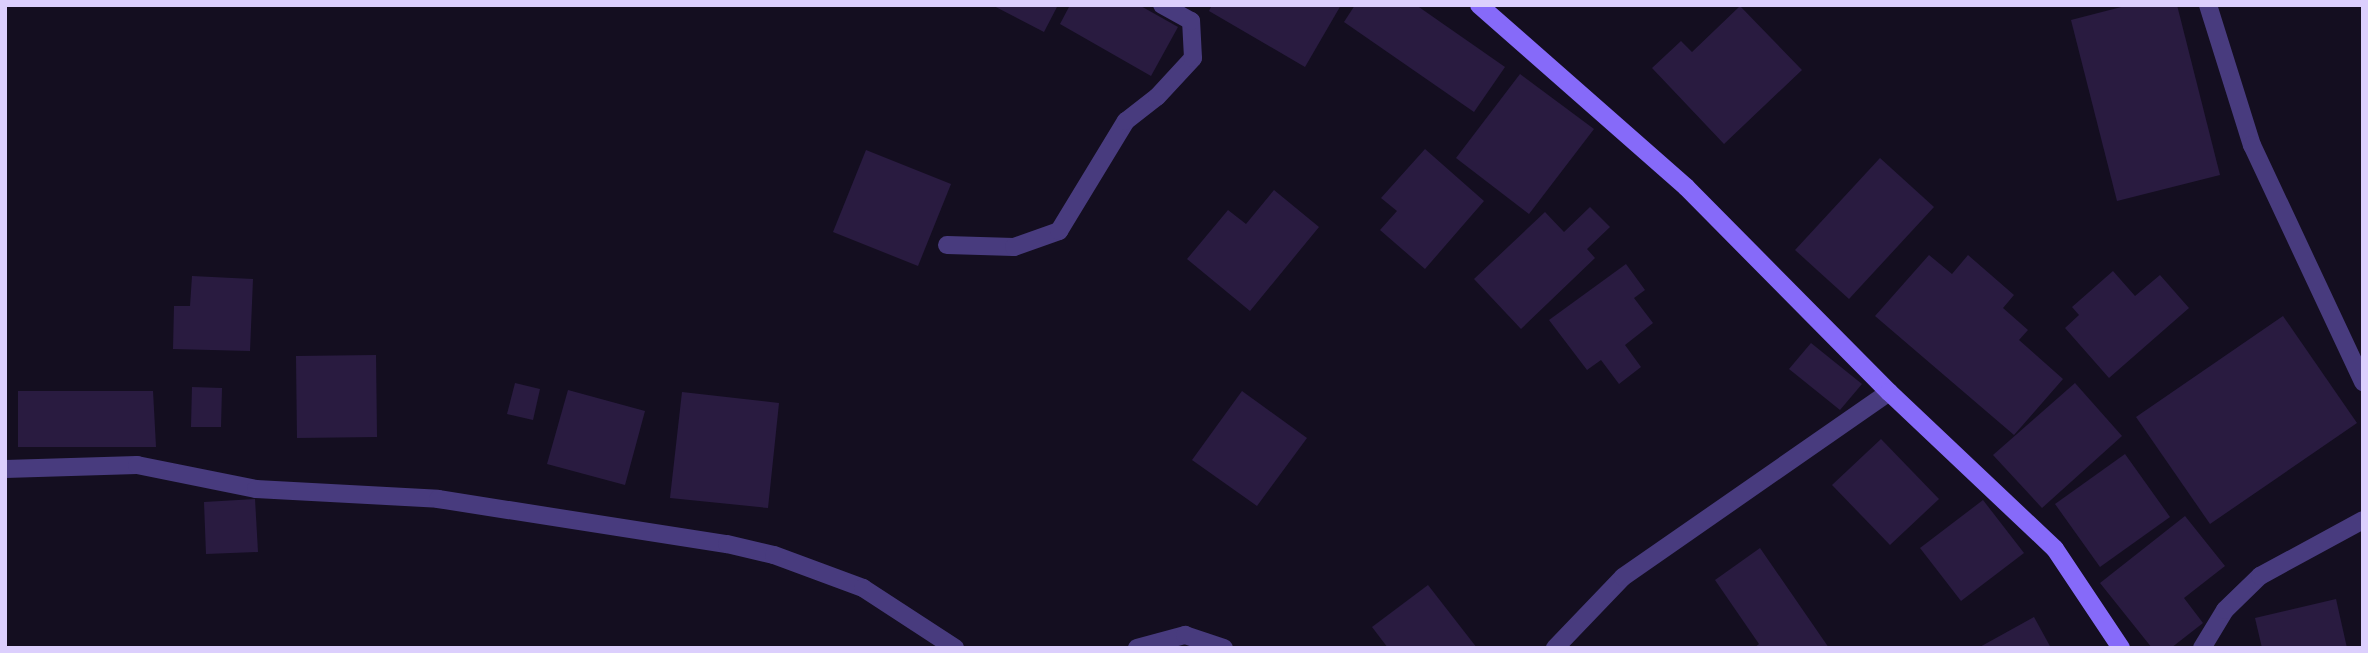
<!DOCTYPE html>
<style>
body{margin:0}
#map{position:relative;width:2368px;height:653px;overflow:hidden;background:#140e20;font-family:Raleway,sans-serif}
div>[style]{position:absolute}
.building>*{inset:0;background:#291b40}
.street>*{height:18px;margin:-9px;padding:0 9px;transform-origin:9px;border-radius:9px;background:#483b7e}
.secondary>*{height:18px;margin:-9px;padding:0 9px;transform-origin:9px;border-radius:9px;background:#866af9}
span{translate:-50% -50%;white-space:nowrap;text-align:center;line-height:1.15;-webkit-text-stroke:6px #140e20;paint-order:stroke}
.frame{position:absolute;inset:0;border:7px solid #dccffd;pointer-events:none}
</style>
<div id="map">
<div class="building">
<div style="clip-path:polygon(992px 5px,1058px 5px,1044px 32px)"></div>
<div style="clip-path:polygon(1070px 5px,1139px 5px,1178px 27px,1151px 76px,1060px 24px)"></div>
<div style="clip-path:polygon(1212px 5px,1341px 5px,1305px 67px,1209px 11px)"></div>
<div style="clip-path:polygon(1355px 5px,1416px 5px,1505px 67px,1474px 112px,1344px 22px)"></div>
<div style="clip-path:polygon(2129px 5px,2177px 5px,2220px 175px,2117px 201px,2071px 20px)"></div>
<div style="clip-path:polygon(1740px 6px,1802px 70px,1724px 144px,1652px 68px,1681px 41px,1692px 52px)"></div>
<div style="clip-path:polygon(1520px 74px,1594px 129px,1529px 214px,1456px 158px)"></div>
<div style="clip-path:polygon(1425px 149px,1484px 201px,1425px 269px,1380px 230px,1397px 211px,1381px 198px)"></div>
<div style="clip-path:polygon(866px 150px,951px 184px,918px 266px,833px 232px)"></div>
<div style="clip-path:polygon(1880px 158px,1934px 207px,1849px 299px,1795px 250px)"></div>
<div style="clip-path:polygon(1274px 190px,1319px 227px,1250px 311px,1187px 259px,1228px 210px,1246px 224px)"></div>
<div style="clip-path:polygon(1590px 207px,1610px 227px,1587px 249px,1595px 258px,1521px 329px,1474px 279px,1545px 212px,1564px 232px)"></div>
<div style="clip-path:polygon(1929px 255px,1952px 274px,1968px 255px,2014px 295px,2003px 308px,2028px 330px,2019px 340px,2063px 379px,2014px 435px,1875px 316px)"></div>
<div style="clip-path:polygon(1626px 264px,1645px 290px,1634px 298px,1653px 323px,1625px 345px,1641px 367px,1619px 384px,1601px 360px,1587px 370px,1549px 320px)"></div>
<div style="clip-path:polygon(2113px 271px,2135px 296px,2160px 275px,2189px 308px,2109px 378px,2065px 328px,2079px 315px,2072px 307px)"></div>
<div style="clip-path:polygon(192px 276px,253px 279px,250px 351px,173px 349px,174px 306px,190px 306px)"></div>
<div style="clip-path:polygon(2283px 316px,2357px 423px,2210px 524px,2136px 417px)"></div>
<div style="clip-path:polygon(1811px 343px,1862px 384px,1840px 410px,1789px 369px)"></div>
<div style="clip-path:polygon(376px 355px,377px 437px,297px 438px,296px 356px)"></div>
<div style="clip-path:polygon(515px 383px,540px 389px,533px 420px,507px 414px)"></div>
<div style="clip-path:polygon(2075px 383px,2122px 436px,2042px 508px,1993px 455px)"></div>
<div style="clip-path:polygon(192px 387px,222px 388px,221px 427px,191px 427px)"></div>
<div style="clip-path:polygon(568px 390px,645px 411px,625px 485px,547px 464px)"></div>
<div style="clip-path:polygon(18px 391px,153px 391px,156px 447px,18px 447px)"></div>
<div style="clip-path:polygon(1242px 391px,1307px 438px,1257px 506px,1192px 460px)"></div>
<div style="clip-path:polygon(682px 392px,779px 403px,768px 508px,670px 498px)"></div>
<div style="clip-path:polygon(1881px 439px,1939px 499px,1890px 545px,1832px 485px)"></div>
<div style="clip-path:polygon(2125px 454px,2170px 517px,2100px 567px,2055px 504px)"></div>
<div style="clip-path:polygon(255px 499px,258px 552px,206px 554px,204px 502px)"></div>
<div style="clip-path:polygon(1983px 500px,2024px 553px,1961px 601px,1920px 548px)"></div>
<div style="clip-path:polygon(2185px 516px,2225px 566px,2184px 598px,2203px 623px,2171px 648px,2152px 648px,2100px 583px)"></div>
<div style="clip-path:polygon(1760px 548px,1829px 648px,1754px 648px,1759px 644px,1715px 580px)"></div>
<div style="clip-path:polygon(1428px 585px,1477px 648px,1388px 648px,1372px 627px)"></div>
<div style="clip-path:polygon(2336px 599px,2347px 648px,2262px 648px,2255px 618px)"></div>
<div style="clip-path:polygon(2034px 617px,2051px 648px,1978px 648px)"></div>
</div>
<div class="street">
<div style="left:2208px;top:5px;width:147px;rotate:72.6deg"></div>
<div style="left:2252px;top:145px;width:262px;rotate:64.9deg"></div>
<div style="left:947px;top:245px;width:67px;rotate:1.7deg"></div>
<div style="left:1014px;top:247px;width:48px;rotate:-19.6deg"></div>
<div style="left:1059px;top:231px;width:129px;rotate:-58.7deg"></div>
<div style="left:1126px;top:121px;width:39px;rotate:-38deg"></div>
<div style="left:1157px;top:97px;width:53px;rotate:-47.3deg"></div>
<div style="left:1193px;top:58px;width:37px;rotate:-93deg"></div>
<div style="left:1191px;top:21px;width:33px;rotate:-151deg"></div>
<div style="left:5px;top:469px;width:132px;rotate:-1.7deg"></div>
<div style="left:137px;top:465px;width:121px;rotate:11.4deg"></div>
<div style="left:256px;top:489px;width:182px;rotate:3.1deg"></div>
<div style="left:438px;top:499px;width:292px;rotate:8.9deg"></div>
<div style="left:727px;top:544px;width:48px;rotate:13.2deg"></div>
<div style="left:774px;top:555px;width:95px;rotate:20.3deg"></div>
<div style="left:863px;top:588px;width:110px;rotate:33.1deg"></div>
<div style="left:1137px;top:648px;width:50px;rotate:-15.2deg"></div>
<div style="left:1185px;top:635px;width:41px;rotate:18.4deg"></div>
<div style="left:1555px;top:648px;width:98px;rotate:-46.2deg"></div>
<div style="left:1623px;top:577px;width:324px;rotate:-34.8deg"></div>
<div style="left:2202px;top:648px;width:44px;rotate:-58.8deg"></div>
<div style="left:2225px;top:610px;width:49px;rotate:-44.2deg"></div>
<div style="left:2260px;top:576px;width:117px;rotate:-28.5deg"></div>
</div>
<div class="secondary">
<div style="left:1479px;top:5px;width:276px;rotate:41.3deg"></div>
<div style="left:1686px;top:187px;width:289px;rotate:45.3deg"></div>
<div style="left:1889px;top:392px;width:228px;rotate:43.4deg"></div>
<div style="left:2055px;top:549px;width:119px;rotate:56.3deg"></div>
</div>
<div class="frame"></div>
</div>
